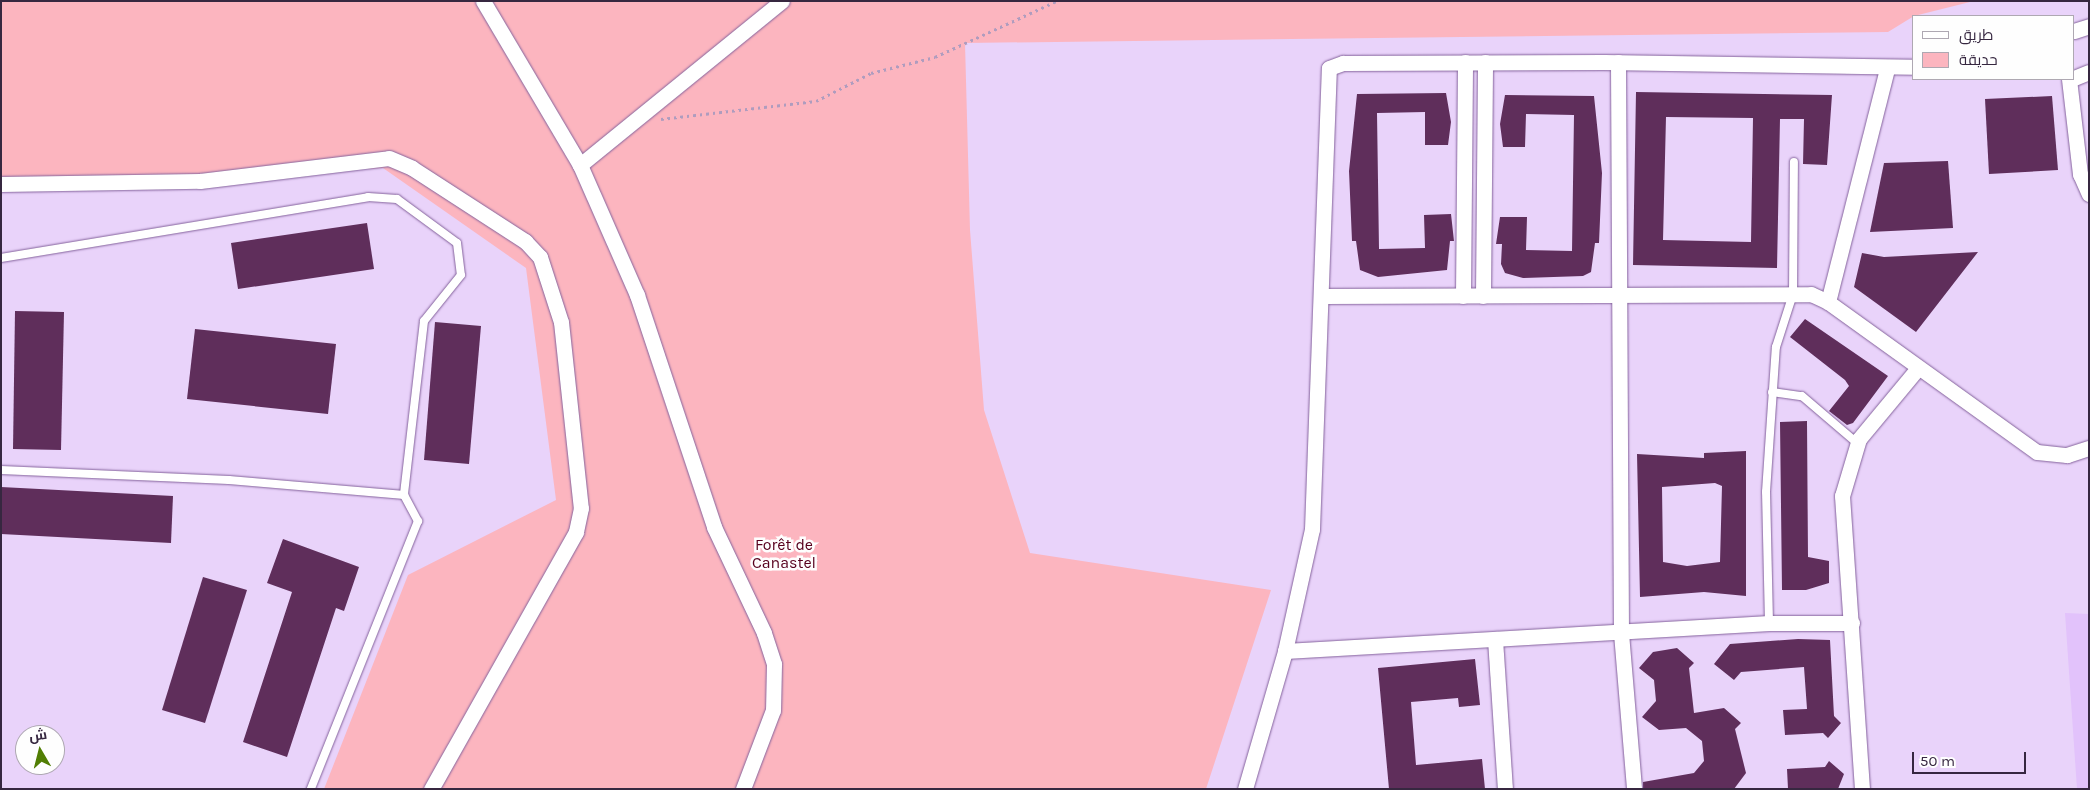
<!DOCTYPE html>
<meta charset="utf-8">
<style>
body{margin:0}
#map{position:relative;width:2090px;height:790px;overflow:hidden;background:#e9d3fa;font-family:Karla,Cairo,sans-serif}
div>[style]{position:absolute}
.built>*{inset:0;background:#e2c2fb}
.green>*{inset:0;background:#fcb5bf}
.building>*{inset:0;background:#5f2e5b}
.path>*{height:2.5px;margin-top:-1.25px;transform-origin:0;background:repeating-linear-gradient(90deg,#af9cbe 0 2.5px,transparent 0 6.5px)}
.roads{filter:drop-shadow(0 0 1px #84629c) drop-shadow(0 0 1px #84629c)}
.service>*{height:8px;margin:-4px;padding:0 4px;transform-origin:4px;border-radius:4px;background:#fff}
.minor>*{height:15px;margin:-7.5px;padding:0 7.5px;transform-origin:7.5px;border-radius:7.5px;background:#fff}
span{translate:-50% -50%;white-space:nowrap;text-align:center;line-height:1.15;-webkit-text-stroke:5px #fefefe;paint-order:stroke}
.park-label{font-size:16px;color:#57001d}
.frame{position:absolute;inset:0;border:2px solid #362740;pointer-events:none}
.legend{position:absolute;left:1912px;top:15px;width:162px;height:65px;box-sizing:border-box;background:#fefefe;border:1px solid #aea8b2;margin:0;padding:6px 9px;list-style:none;font-size:15px;color:#362740}
.legend li{display:flex;align-items:center;gap:10px;height:25px}
.legend b{width:25px;border:1px solid #aea8b2}
.north{position:absolute;left:15px;top:725px;width:50px;height:50px;box-sizing:border-box;background:#fefefe;border:1px solid #aea8b2;border-radius:50%;rotate:352deg;font-size:14px;font-weight:700;line-height:20px;text-align:center;color:#362740}
.north::after{content:'';display:block;margin:auto;width:18px;height:22px;background:#517e04;clip-path:polygon(50% 0,100% 100%,50% 72%,0 100%)}
.scale{position:absolute;left:1912px;top:752px;width:114px;height:22px;box-sizing:border-box;border:2px solid #362740;border-top:0;padding-left:6px;font-size:15px;line-height:18px;white-space:nowrap;color:#362740;-webkit-text-stroke:4px #fefefe;paint-order:stroke}
</style>
<div id="map">
<div class="built">
<div style="clip-path:polygon(2065px 613px,2089px 614px,2089px 789px,2077px 789px)"></div>
</div>
<div class="green">
<div style="clip-path:polygon(1px 1px,1974px 1px,1914px 16px,1888px 32px,965px 43px,970px 230px,984px 410px,1030px 553px,1271px 590px,1206px 789px,324px 789px,408px 575px,556px 500px,526px 268px,383px 168px,1px 188px)"></div>
</div>
<div class="building">
<div style="clip-path:polygon(evenodd,1636px 92px,1832px 95px,1827px 165px,1803px 164px,1804px 119px,1780px 119px,1777px 268px,1633px 265px,1636px 92px,1666px 117px,1753px 118px,1751px 242px,1663px 240px,1666px 117px)"></div>
<div style="clip-path:polygon(1446px 93px,1451px 122px,1448px 145px,1425px 145px,1425px 112px,1377px 113px,1379px 249px,1425px 248px,1424px 215px,1451px 214px,1454px 241px,1450px 241px,1447px 270px,1378px 277px,1360px 270px,1356px 241px,1352px 241px,1349px 171px,1357px 94px)"></div>
<div style="clip-path:polygon(1505px 95px,1594px 96px,1602px 173px,1599px 243px,1595px 243px,1591px 272px,1583px 276px,1523px 278px,1505px 273px,1501px 264px,1502px 244px,1496px 244px,1500px 217px,1527px 217px,1526px 250px,1572px 251px,1574px 115px,1526px 114px,1525px 147px,1503px 147px,1500px 124px)"></div>
<div style="clip-path:polygon(2052px 96px,2058px 170px,1989px 174px,1985px 99px)"></div>
<div style="clip-path:polygon(1948px 161px,1953px 228px,1870px 232px,1884px 163px)"></div>
<div style="clip-path:polygon(367px 223px,374px 269px,238px 289px,231px 243px)"></div>
<div style="clip-path:polygon(1978px 252px,1916px 332px,1854px 287px,1862px 253px,1884px 257px)"></div>
<div style="clip-path:polygon(15px 311px,64px 312px,61px 450px,13px 449px)"></div>
<div style="clip-path:polygon(1805px 319px,1888px 376px,1853px 423px,1847px 425px,1829px 411px,1849px 386px,1845px 380px,1790px 337px)"></div>
<div style="clip-path:polygon(435px 322px,481px 326px,469px 464px,424px 460px)"></div>
<div style="clip-path:polygon(195px 329px,336px 344px,328px 414px,187px 399px)"></div>
<div style="clip-path:polygon(1807px 421px,1808px 557px,1829px 561px,1829px 583px,1806px 590px,1782px 590px,1780px 422px)"></div>
<div style="clip-path:polygon(evenodd,1746px 451px,1746px 596px,1704px 592px,1640px 597px,1637px 454px,1704px 458px,1704px 453px,1746px 451px,1715px 483px,1722px 486px,1720px 562px,1687px 566px,1663px 562px,1662px 487px,1715px 483px)"></div>
<div style="clip-path:polygon(1px 487px,173px 496px,171px 543px,1px 534px)"></div>
<div style="clip-path:polygon(283px 539px,359px 567px,344px 611px,336px 608px,287px 757px,243px 742px,292px 592px,267px 583px)"></div>
<div style="clip-path:polygon(203px 577px,247px 590px,205px 723px,162px 710px)"></div>
<div style="clip-path:polygon(1798px 639px,1830px 640px,1834px 716px,1841px 723px,1828px 738px,1823px 733px,1785px 735px,1783px 710px,1807px 709px,1804px 667px,1741px 672px,1734px 680px,1714px 664px,1730px 644px)"></div>
<div style="clip-path:polygon(1677px 648px,1694px 663px,1689px 668px,1694px 713px,1724px 708px,1741px 723px,1735px 729px,1746px 773px,1734px 789px,1643px 789px,1643px 782px,1694px 773px,1704px 761px,1702px 741px,1686px 728px,1659px 730px,1642px 717px,1656px 701px,1654px 680px,1639px 668px,1653px 652px)"></div>
<div style="clip-path:polygon(1475px 659px,1480px 705px,1459px 707px,1458px 698px,1411px 702px,1416px 765px,1482px 759px,1485px 789px,1389px 789px,1378px 668px)"></div>
<div style="clip-path:polygon(1829px 761px,1844px 774px,1838px 789px,1788px 789px,1787px 769px,1825px 767px)"></div>
</div>
<div class="path">
<div style="left:661px;top:119px;width:156px;rotate:-6.6deg"></div>
<div style="left:816px;top:101px;width:62px;rotate:-27deg"></div>
<div style="left:871px;top:73px;width:66px;rotate:-14deg"></div>
<div style="left:935px;top:57px;width:134px;rotate:-24.7deg"></div>
</div>
<div class="roads">
<div class="service">
<div style="left:1px;top:258px;width:372px;rotate:-9.4deg"></div>
<div style="left:368px;top:197px;width:29px;rotate:4deg"></div>
<div style="left:397px;top:199px;width:74px;rotate:36.3deg"></div>
<div style="left:457px;top:243px;width:32px;rotate:83deg"></div>
<div style="left:461px;top:275px;width:59px;rotate:128.8deg"></div>
<div style="left:424px;top:321px;width:175px;rotate:96.6deg"></div>
<div style="left:404px;top:495px;width:30px;rotate:62deg"></div>
<div style="left:418px;top:521px;width:289px;rotate:111.8deg"></div>
<div style="left:1772px;top:392px;width:30px;rotate:8deg"></div>
<div style="left:1802px;top:396px;width:72px;rotate:40.5deg"></div>
<div style="left:1px;top:470px;width:228px;rotate:2.5deg"></div>
<div style="left:229px;top:480px;width:176px;rotate:4.9deg"></div>
<div style="left:1769px;top:623px;width:131px;rotate:-91.3deg"></div>
<div style="left:1766px;top:492px;width:145px;rotate:-86.1deg"></div>
<div style="left:1776px;top:347px;width:56px;rotate:-72.2deg"></div>
<div style="left:1793px;top:294px;width:132px;rotate:-89.6deg"></div>
</div>
<div class="minor">
<div style="left:483px;top:1px;width:191px;rotate:59.4deg"></div>
<div style="left:580px;top:165px;width:142px;rotate:66.3deg"></div>
<div style="left:637px;top:295px;width:244px;rotate:71.6deg"></div>
<div style="left:714px;top:527px;width:117px;rotate:64.7deg"></div>
<div style="left:764px;top:633px;width:33px;rotate:72deg"></div>
<div style="left:774px;top:664px;width:46px;rotate:91.2deg"></div>
<div style="left:773px;top:710px;width:85px;rotate:110.8deg"></div>
<div style="left:2074px;top:31px;width:16px;rotate:-18deg"></div>
<div style="left:1618px;top:62px;width:571px;rotate:89.7deg"></div>
<div style="left:1621px;top:633px;width:157px;rotate:85.2deg"></div>
<div style="left:2074px;top:78px;width:16px;rotate:-22deg"></div>
<div style="left:2069px;top:79px;width:96px;rotate:83.4deg"></div>
<div style="left:2080px;top:174px;width:22px;rotate:66deg"></div>
<div style="left:580px;top:165px;width:260px;rotate:-39.1deg"></div>
<div style="left:1px;top:184px;width:199px;rotate:-0.9deg"></div>
<div style="left:200px;top:181px;width:190px;rotate:-6.9deg"></div>
<div style="left:389px;top:158px;width:25px;rotate:23deg"></div>
<div style="left:412px;top:168px;width:135px;rotate:32.9deg"></div>
<div style="left:525px;top:241px;width:22px;rotate:47deg"></div>
<div style="left:540px;top:257px;width:68px;rotate:72.1deg"></div>
<div style="left:561px;top:322px;width:187px;rotate:83.9deg"></div>
<div style="left:581px;top:508px;width:25px;rotate:102deg"></div>
<div style="left:576px;top:532px;width:295px;rotate:119.4deg"></div>
<div style="left:1322px;top:296px;width:489px;rotate:-0.2deg"></div>
<div style="left:1811px;top:294px;width:19px;rotate:25deg"></div>
<div style="left:1828px;top:302px;width:257px;rotate:35.7deg"></div>
<div style="left:2037px;top:452px;width:30px;rotate:6deg"></div>
<div style="left:2067px;top:455px;width:23px;rotate:-18deg"></div>
<div style="left:1463px;top:296px;width:234px;rotate:-89.5deg"></div>
<div style="left:1483px;top:296px;width:234px;rotate:-89.5deg"></div>
<div style="left:1828px;top:302px;width:240px;rotate:-75.8deg"></div>
<div style="left:1495px;top:639px;width:150px;rotate:86.2deg"></div>
<div style="left:1285px;top:651px;width:485px;rotate:-3.3deg"></div>
<div style="left:1769px;top:623px;width:83px"></div>
<div style="left:1245px;top:789px;width:144px;rotate:-73.8deg"></div>
<div style="left:1285px;top:651px;width:125px;rotate:-77.5deg"></div>
<div style="left:1312px;top:529px;width:461px;rotate:-87.9deg"></div>
<div style="left:1329px;top:68px;width:15px;rotate:-20deg"></div>
<div style="left:1343px;top:63px;width:261px;rotate:-0.2deg"></div>
<div style="left:1604px;top:62px;width:310px;rotate:0.9deg"></div>
<div style="left:1862px;top:789px;width:294px;rotate:-93.9deg"></div>
<div style="left:1842px;top:496px;width:59px;rotate:-73.4deg"></div>
<div style="left:1859px;top:439px;width:92px;rotate:-50.3deg"></div>
</div>
</div>
<div class="park-label">
<span style="left:784px;top:554px">Forêt de<br>Canastel</span>
</div>
<div class="frame"></div>
<ul class="legend">
<li><b style="height:6px;background:#fff"></b>طريق</li>
<li><b style="height:14px;background:#fcb5bf"></b>حديقة</li>
</ul>
<div class="north">ش</div>
<div class="scale">50 m</div>
</div>
